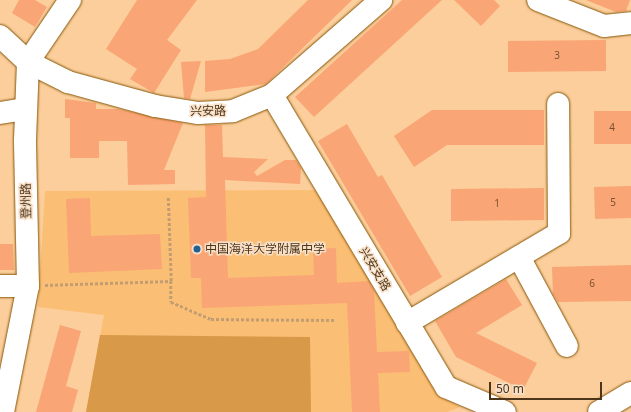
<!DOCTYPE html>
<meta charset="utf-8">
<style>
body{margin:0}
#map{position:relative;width:631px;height:412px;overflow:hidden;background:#fbce9b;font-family:"Noto Sans","Noto Sans SC",sans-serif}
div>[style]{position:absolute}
.built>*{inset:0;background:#fbbe75}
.green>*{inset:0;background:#d89948}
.building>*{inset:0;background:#faa575}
.path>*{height:2.5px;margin-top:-1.25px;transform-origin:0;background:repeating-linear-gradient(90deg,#c39d72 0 3px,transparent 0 5px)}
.roads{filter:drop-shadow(0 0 1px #875608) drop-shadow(0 0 1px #875608)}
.minor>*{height:22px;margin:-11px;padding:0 11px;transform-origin:11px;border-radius:11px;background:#fff}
.major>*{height:22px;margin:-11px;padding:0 11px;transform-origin:11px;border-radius:11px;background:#fff}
.dots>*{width:11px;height:11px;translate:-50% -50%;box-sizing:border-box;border:2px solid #f7e0c7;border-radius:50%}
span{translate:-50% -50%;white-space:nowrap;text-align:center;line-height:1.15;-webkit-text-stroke:3px #f7e0c7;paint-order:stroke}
.number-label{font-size:10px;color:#785131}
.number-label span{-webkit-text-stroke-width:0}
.street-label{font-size:12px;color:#4c351a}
.poi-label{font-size:12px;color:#4c351a}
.left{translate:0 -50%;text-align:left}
.scale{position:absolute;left:489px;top:382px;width:113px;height:18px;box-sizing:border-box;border:2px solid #4c351a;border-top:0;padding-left:5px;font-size:12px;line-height:14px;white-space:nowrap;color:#4c351a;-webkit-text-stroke:3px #f7e0c7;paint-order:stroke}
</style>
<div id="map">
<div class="built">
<div style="clip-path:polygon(317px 190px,437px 394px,460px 407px,447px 412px,86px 412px,104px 315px,38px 307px,45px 191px)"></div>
</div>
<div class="green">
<div style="clip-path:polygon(100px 335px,310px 337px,311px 412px,86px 412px)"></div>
</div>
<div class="building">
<div style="clip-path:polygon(19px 0,35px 0,47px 7px,35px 27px,12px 13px)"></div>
<div style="clip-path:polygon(137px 0,197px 0,167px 40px,181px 50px,154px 93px,130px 79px,137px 69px,106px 49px)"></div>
<div style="clip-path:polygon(308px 0,352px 0,266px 84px,205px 92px,205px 61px,230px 59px,258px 49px)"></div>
<div style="clip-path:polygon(402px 0,442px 0,314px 117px,295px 97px)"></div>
<div style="clip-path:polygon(454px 0,494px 0,500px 6px,481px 26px)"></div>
<div style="clip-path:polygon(586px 0,630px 0,626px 11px,616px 12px)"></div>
<div style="clip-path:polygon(606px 40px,606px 71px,508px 72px,508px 41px)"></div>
<div style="clip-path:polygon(201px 61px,190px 99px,184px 98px,181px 62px)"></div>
<div style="clip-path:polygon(65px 99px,96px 103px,96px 109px,118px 109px,183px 123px,164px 170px,175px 170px,175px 184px,128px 185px,127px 141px,99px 141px,99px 158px,70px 158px,70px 118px,65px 118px)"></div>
<div style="clip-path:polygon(432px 110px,544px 110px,544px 145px,447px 145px,414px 167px,394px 136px)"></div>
<div style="clip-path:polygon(594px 111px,631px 111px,631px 144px,594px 144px)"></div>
<div style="clip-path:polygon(347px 124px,378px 177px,382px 175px,442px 277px,410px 296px,318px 141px)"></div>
<div style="clip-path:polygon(205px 125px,222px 125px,223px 157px,268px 159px,254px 172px,257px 176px,285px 160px,296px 160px,301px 168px,300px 184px,225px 180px,228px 278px,314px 275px,313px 249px,336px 248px,337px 283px,369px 281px,374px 291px,377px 352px,409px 351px,410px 372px,378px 373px,380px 412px,352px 412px,347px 303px,202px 308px,201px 278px,191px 278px,188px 198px,206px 197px)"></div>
<div style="clip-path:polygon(631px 186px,631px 218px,595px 219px,594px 187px)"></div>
<div style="clip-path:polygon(544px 188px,544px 220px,451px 221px,451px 189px)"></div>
<div style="clip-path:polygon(90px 198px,91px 236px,160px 234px,162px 269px,69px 273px,66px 199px)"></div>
<div style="clip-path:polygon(0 244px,13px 244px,14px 270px,0 270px)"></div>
<div style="clip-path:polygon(631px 265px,631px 301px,558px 302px,553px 294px,552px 267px)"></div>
<div style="clip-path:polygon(506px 279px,522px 305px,476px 333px,537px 363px,523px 390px,456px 357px,435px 321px)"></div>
<div style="clip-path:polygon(60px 325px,81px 331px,66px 386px,78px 390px,72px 412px,36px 412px)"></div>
</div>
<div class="path">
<div style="left:171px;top:281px;width:21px;rotate:90deg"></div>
<div style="left:171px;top:302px;width:43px;rotate:23deg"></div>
<div style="left:211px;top:319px;width:123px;rotate:0.5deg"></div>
<div style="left:45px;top:285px;width:126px;rotate:-1.8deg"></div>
<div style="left:171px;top:281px;width:84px;rotate:-92deg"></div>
</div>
<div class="roads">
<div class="minor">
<div style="left:538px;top:0;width:71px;rotate:21.5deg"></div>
<div style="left:604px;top:26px;width:27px;rotate:-6deg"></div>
<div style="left:0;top:36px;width:38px;rotate:43deg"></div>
<div style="left:28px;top:62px;width:45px;rotate:26.6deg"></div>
<div style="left:68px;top:82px;width:90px;rotate:15.4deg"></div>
<div style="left:155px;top:106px;width:44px;rotate:9.2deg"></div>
<div style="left:198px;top:113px;width:35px;rotate:-3deg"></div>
<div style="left:233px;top:111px;width:42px;rotate:-22.3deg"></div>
<div style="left:272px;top:95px;width:145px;rotate:-41.1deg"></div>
<div style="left:272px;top:95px;width:340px;rotate:59.2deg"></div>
<div style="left:446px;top:387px;width:64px;rotate:23deg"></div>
<div style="left:0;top:113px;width:26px;rotate:-9deg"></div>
<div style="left:519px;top:257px;width:101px;rotate:61.7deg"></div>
<div style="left:0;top:286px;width:28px"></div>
<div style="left:407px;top:323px;width:177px;rotate:-30.6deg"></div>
<div style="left:559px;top:233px;width:129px;rotate:-90.4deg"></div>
<div style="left:599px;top:412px;width:37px;rotate:-31deg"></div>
</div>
<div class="major">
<div style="left:3px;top:412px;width:128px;rotate:-78.8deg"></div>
<div style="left:28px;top:286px;width:146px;rotate:-91.2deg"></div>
<div style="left:25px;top:140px;width:78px;rotate:-87.8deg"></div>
<div style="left:28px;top:62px;width:75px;rotate:-55.9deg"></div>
</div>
</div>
<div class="dots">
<div style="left:197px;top:249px;background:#245f96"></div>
</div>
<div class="number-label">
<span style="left:557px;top:56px">3</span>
<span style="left:612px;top:128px">4</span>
<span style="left:613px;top:203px">5</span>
<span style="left:497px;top:204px">1</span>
<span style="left:592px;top:284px">6</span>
</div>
<div class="street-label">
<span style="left:208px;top:111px">兴安路</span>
<span style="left:26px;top:201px;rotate:-91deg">登州路</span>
<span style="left:375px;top:269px;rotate:59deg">兴安支路</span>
</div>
<div class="poi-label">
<span class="left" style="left:205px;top:249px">中国海洋大学附属中学</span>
</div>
<div class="scale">50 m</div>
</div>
